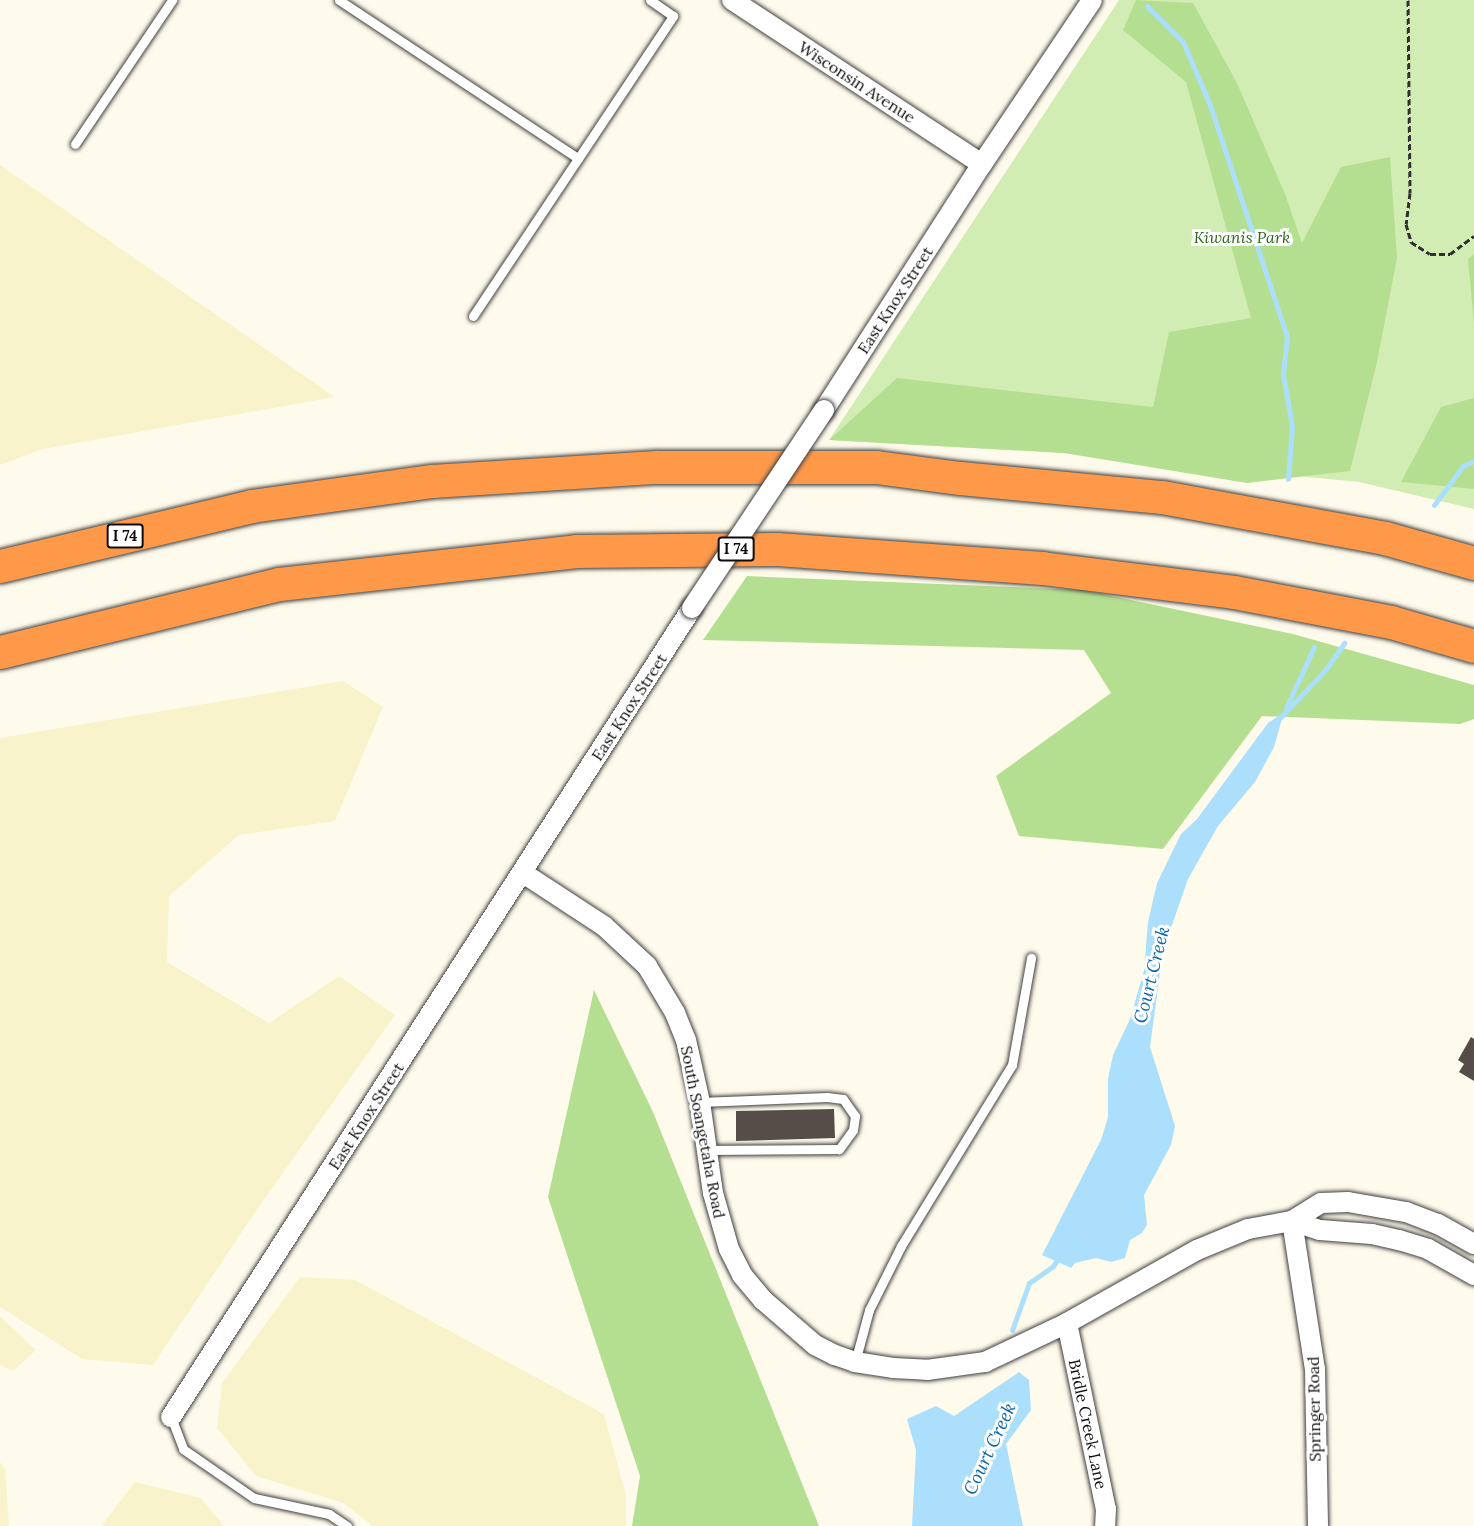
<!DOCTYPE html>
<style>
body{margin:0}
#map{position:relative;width:1474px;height:1526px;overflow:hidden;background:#fffbec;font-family:Lora,serif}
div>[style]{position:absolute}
.farmland>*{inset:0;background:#f8f3ca}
.green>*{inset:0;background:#d2edb3}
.forest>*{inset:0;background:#b5df90}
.water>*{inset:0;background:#acdffc}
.stream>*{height:5px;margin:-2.5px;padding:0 2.5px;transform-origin:2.5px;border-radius:2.5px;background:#acdffc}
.building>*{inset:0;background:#564d48}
.path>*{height:3px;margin-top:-1.5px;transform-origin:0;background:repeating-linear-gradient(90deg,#2f2f2f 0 6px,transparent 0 9px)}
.roads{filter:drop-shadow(0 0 2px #404040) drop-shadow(0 0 2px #404040)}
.service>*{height:9px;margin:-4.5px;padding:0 4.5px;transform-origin:4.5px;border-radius:4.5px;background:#fff}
.minor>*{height:20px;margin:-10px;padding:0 10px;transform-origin:10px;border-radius:10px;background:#fff}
.motorway>*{height:33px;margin:-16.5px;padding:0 16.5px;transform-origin:16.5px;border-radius:16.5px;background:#ff994a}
.bridges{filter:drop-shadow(0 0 2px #404040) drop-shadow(0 0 2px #404040)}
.minor-bridge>*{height:20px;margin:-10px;padding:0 10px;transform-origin:10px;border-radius:10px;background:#fff}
span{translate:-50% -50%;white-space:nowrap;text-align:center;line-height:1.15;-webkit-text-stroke:6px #fff;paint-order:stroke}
.shield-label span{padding:2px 4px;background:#fff;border:2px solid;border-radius:4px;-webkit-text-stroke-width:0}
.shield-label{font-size:15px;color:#0d0d0d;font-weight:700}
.street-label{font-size:16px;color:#0d0d0d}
.park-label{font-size:16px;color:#2a6a18;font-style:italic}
.water-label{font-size:18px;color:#0b68a9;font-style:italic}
</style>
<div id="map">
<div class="farmland">
<div style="clip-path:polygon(0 165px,335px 397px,43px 449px,0 465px)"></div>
<div style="clip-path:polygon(343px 681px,383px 707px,335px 821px,239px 835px,169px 896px,167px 962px,269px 1023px,339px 976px,395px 1015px,258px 1208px,153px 1365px,82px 1359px,0 1307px,0 738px)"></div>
<div style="clip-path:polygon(300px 1277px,355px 1280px,604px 1414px,626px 1495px,626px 1526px,373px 1526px,343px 1503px,256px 1476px,217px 1428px,222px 1383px)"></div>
<div style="clip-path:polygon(0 1316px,36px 1350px,13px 1371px,0 1365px)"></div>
<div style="clip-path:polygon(0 1462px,5px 1469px,9px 1526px,0 1526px)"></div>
<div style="clip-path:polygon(135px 1482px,201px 1498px,224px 1526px,101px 1526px)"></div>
</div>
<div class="green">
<div style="clip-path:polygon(1119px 0,1474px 0,1474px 509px,1359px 482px,1064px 453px,829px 440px)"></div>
</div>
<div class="forest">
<div style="clip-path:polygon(1136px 0,1193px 3px,1237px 83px,1285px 194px,1302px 243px,1341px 167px,1390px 157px,1397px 258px,1377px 362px,1350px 471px,1247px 483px,1064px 453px,829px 440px,897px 378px,1153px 407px,1169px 332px,1251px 318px,1186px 82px,1123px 30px)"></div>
<div style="clip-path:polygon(1474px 254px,1474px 324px,1468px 259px)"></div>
<div style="clip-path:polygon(1474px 398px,1474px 489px,1401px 482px,1441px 407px)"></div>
<div style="clip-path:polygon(747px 576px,1083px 590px,1293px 634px,1474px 685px,1474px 719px,1460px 724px,1262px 716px,1163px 849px,1019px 836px,996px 776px,1111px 693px,1084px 650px,703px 640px)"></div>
<div style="clip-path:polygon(594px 990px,653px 1112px,819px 1526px,632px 1526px,640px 1476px,548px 1197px)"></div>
</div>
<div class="water">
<div style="clip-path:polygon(1284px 712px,1274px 747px,1255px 782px,1218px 826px,1188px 879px,1163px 951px,1150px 1047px,1175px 1126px,1171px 1145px,1144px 1195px,1147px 1225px,1142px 1233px,1130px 1240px,1125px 1258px,1111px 1262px,1096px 1258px,1075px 1263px,1071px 1268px,1042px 1255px,1101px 1140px,1108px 1117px,1108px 1079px,1113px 1055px,1130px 1019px,1144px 971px,1148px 922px,1157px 883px,1181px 834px,1197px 819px,1268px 723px)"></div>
<div style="clip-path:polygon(1019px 1372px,1029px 1380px,1031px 1410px,1006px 1444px,1023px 1526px,912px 1526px,916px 1450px,907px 1419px,936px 1406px,954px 1416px)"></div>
</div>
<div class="stream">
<div style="left:1147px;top:6px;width:51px;rotate:45deg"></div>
<div style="left:1183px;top:42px;width:69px;rotate:66.8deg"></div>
<div style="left:1210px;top:105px;width:243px;rotate:71.6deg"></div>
<div style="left:1287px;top:336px;width:38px;rotate:96deg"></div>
<div style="left:1283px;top:374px;width:53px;rotate:80.2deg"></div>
<div style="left:1292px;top:426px;width:53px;rotate:94.3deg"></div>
<div style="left:1434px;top:505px;width:49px;rotate:-53.4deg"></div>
<div style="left:1463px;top:466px;width:12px;rotate:-24deg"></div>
<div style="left:1286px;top:708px;width:67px;rotate:-65.3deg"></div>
<div style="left:1281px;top:717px;width:66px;rotate:-46.8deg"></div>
<div style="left:1326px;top:669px;width:32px;rotate:-55deg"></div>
<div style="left:1012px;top:1330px;width:50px;rotate:-70.1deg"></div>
<div style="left:1029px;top:1283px;width:29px;rotate:-35deg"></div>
<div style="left:1053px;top:1266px;width:11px;rotate:-56deg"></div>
</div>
<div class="building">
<div style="clip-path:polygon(1471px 1037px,1474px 1039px,1474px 1081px,1459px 1072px,1464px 1064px,1458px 1060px)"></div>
<div style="clip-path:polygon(834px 1109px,835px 1138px,736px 1141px,736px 1111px)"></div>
</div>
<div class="path">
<div style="left:1408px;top:0;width:193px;rotate:89.4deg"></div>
<div style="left:1410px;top:193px;width:31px;rotate:97deg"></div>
<div style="left:1406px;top:224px;width:19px;rotate:74deg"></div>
<div style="left:1411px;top:242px;width:22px;rotate:32deg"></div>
<div style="left:1430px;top:254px;width:20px"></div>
<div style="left:1450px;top:254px;width:30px;rotate:-37deg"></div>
</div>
<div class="roads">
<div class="service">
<div style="left:339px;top:0;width:287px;rotate:33.5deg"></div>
<div style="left:75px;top:144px;width:174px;rotate:-56deg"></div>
<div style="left:473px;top:316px;width:361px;rotate:-56.3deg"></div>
<div style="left:673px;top:16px;width:28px;rotate:-145deg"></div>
<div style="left:700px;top:1102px;width:127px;rotate:-2.3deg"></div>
<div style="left:827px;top:1097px;width:16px;rotate:7deg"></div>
<div style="left:843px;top:1099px;width:21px;rotate:55deg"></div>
<div style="left:855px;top:1116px;width:14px;rotate:98deg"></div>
<div style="left:853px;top:1130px;width:24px;rotate:126deg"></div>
<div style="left:839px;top:1149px;width:134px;rotate:179.6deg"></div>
<div style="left:855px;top:1362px;width:54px;rotate:-74.9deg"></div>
<div style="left:869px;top:1310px;width:72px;rotate:-63.4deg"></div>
<div style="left:901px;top:1246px;width:212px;rotate:-58.5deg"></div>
<div style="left:1012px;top:1065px;width:109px;rotate:-79.9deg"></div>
<div style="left:171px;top:1417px;width:34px;rotate:69deg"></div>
<div style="left:183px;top:1449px;width:86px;rotate:34.6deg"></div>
<div style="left:254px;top:1498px;width:77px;rotate:12deg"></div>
<div style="left:329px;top:1514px;width:22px;rotate:34deg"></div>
</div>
<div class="minor">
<div style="left:732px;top:0;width:299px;rotate:33.3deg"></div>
<div style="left:824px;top:410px;width:292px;rotate:-57.3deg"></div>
<div style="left:982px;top:164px;width:197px;rotate:-56.1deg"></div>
<div style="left:523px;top:873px;width:97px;rotate:33.2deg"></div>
<div style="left:604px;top:926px;width:59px;rotate:42.9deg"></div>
<div style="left:647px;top:966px;width:55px;rotate:59.2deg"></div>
<div style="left:675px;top:1013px;width:29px;rotate:68deg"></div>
<div style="left:686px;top:1040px;width:64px;rotate:77.3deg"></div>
<div style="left:700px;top:1102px;width:92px;rotate:81.9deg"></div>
<div style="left:713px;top:1193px;width:58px;rotate:74.1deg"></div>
<div style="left:729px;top:1249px;width:29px;rotate:63deg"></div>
<div style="left:742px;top:1275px;width:33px;rotate:50deg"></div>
<div style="left:763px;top:1300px;width:69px;rotate:40.9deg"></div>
<div style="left:815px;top:1345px;width:22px;rotate:27deg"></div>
<div style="left:835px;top:1355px;width:21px;rotate:19deg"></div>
<div style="left:855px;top:1362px;width:38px;rotate:9deg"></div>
<div style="left:893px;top:1368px;width:34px;rotate:3deg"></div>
<div style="left:927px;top:1370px;width:59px;rotate:-7.9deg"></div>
<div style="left:985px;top:1362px;width:91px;rotate:-25.4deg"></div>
<div style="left:1067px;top:1323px;width:149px;rotate:-29.3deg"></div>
<div style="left:1197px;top:1250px;width:55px;rotate:-22.4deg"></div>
<div style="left:1248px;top:1229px;width:45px;rotate:-10.3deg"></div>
<div style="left:1292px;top:1221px;width:34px;rotate:-32deg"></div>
<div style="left:1321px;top:1203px;width:27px;rotate:-2deg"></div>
<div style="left:1348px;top:1202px;width:59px;rotate:9.8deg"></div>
<div style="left:1406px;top:1212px;width:34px;rotate:21deg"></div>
<div style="left:1438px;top:1224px;width:41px;rotate:29.1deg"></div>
<div style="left:1292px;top:1221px;width:150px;rotate:81.2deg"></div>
<div style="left:1315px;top:1369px;width:157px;rotate:88.9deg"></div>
<div style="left:1292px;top:1221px;width:29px;rotate:18deg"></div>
<div style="left:1320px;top:1230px;width:52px;rotate:4.4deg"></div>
<div style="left:1372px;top:1234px;width:28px;rotate:13deg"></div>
<div style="left:1399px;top:1240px;width:30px;rotate:17deg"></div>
<div style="left:1428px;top:1249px;width:53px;rotate:29.5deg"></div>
<div style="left:1067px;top:1323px;width:190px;rotate:78.2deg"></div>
<div style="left:1106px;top:1509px;width:17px;rotate:93deg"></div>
<div style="left:171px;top:1417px;width:962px;rotate:-57.22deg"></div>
</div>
<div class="motorway">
<div style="left:0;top:566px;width:258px;rotate:-13.4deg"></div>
<div style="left:251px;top:506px;width:183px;rotate:-7.9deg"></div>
<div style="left:432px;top:481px;width:225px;rotate:-3.6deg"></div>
<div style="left:657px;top:467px;width:219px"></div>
<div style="left:876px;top:467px;width:85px;rotate:7.5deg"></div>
<div style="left:960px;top:478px;width:203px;rotate:5.4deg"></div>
<div style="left:1162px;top:497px;width:227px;rotate:10.4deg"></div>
<div style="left:1385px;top:538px;width:92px;rotate:15.7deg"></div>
<div style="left:0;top:652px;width:287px;rotate:-13.7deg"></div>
<div style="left:279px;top:584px;width:299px;rotate:-6.3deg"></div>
<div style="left:576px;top:551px;width:201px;rotate:-0.6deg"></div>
<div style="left:777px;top:549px;width:266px;rotate:4.1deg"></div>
<div style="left:1042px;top:568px;width:193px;rotate:7.1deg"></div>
<div style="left:1234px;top:592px;width:160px;rotate:10.8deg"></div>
<div style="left:1391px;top:622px;width:86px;rotate:16.1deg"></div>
</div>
</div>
<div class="bridges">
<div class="minor-bridge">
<div style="left:692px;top:608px;width:238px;rotate:-56.3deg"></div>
</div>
</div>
<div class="shield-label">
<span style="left:125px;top:536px">I 74</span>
<span style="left:736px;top:549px">I 74</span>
</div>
<div class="street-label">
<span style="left:857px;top:82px;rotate:33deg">Wisconsin Avenue</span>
<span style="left:895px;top:300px;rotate:-57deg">East Knox Street</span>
<span style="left:629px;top:707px;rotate:-57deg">East Knox Street</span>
<span style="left:366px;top:1116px;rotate:-57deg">East Knox Street</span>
<span style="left:703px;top:1132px;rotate:79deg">South Soangetaha Road</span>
<span style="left:1314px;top:1409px;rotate:-91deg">Springer Road</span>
<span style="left:1088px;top:1424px;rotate:78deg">Bridle Creek Lane</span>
</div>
<div class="park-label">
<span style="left:1242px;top:237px">Kiwanis Park</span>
</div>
<div class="water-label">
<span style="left:1152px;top:975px;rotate:-76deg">Court Creek</span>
<span style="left:990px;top:1449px;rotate:-65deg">Court Creek</span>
</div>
</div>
